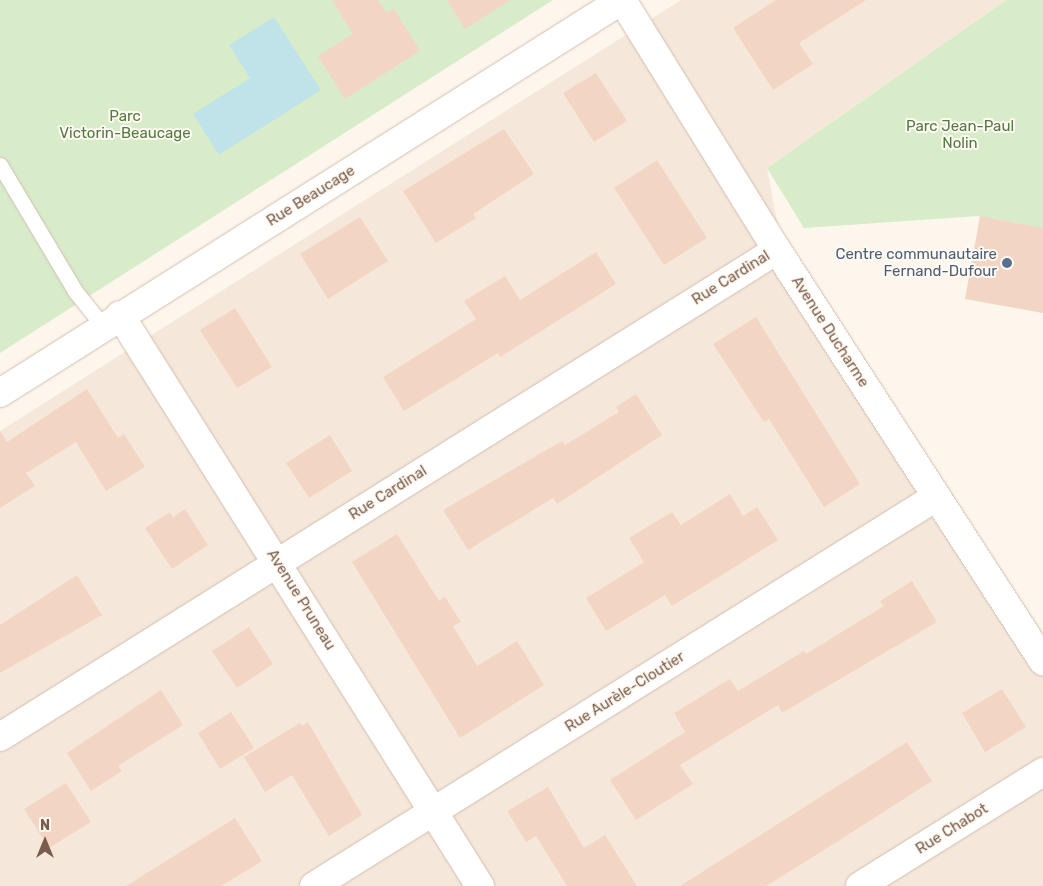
<!DOCTYPE html>
<meta charset="utf-8">
<style>
body{margin:0}
#map{position:relative;width:1043px;height:886px;overflow:hidden;background:#fdf6ec;font-family:Rubik,sans-serif}
div>[style]{position:absolute}
.residential>*{inset:0;background:#f5e8da}
.green>*{inset:0;background:#d8ecc9}
.water>*{inset:0;background:#bfe3e8}
.building>*{inset:0;background:#f3d5c3}
.roads{filter:drop-shadow(0 0 1px #d1beb0) drop-shadow(0 0 1px #d1beb0)}
.service>*{height:15px;margin:-7.5px;padding:0 7.5px;transform-origin:7.5px;border-radius:7.5px;background:#fff}
.minor>*{height:28px;margin:-14px;padding:0 14px;transform-origin:14px;border-radius:14px;background:#fff}
.tertiary>*{height:28px;margin:-14px;padding:0 14px;transform-origin:14px;border-radius:14px;background:#fff}
.dots>*{width:14px;height:14px;translate:-50% -50%;box-sizing:border-box;border:2px solid #fffaf3;border-radius:50%}
span{translate:-50% -50%;white-space:nowrap;text-align:center;line-height:1.15;-webkit-text-stroke:4px #fffaf3;paint-order:stroke}
.park-label{font-size:15px;color:#537a41}
.street-label{font-size:15px;color:#7a5c4d}
.service-label{font-size:15px;color:#4e5e75}
.right{translate:-100% -50%;text-align:right}
.north{position:absolute;left:20px;top:816px;width:50px;height:50px;-webkit-text-stroke:4px #fffaf3;paint-order:stroke;rotate:0deg;font-size:14px;font-weight:700;line-height:20px;text-align:center;color:#7a5c4d}
.north::after{content:'';display:block;margin:auto;width:18px;height:22px;background:#7a5c4d;clip-path:polygon(50% 0,100% 100%,50% 72%,0 100%)}
</style>
<div id="map">
<div class="residential">
<div style="clip-path:polygon(681px 0,1006px 0,767px 168px,783px 253px,1043px 651px,1043px 886px,0 886px,0 431px)"></div>
</div>
<div class="green">
<div style="clip-path:polygon(0 0,553px 0,0 353px)"></div>
<div style="clip-path:polygon(1006px 0,1043px 0,1043px 228px,979px 216px,804px 228px,767px 168px)"></div>
</div>
<div class="water">
<div style="clip-path:polygon(274px 17px,321px 90px,219px 155px,193px 114px,250px 78px,229px 45px)"></div>
</div>
<div class="building">
<div style="clip-path:polygon(332px 0,378px 0,386px 12px,394px 9px,420px 51px,345px 99px,318px 56px,353px 34px)"></div>
<div style="clip-path:polygon(447px 0,510px 0,465px 29px)"></div>
<div style="clip-path:polygon(776px 0,866px 0,799px 43px,813px 64px,773px 90px,733px 28px)"></div>
<div style="clip-path:polygon(596px 73px,627px 121px,594px 142px,563px 93px)"></div>
<div style="clip-path:polygon(504px 129px,534px 174px,473px 214px,476px 218px,436px 243px,403px 191px)"></div>
<div style="clip-path:polygon(657px 160px,707px 238px,664px 265px,614px 188px)"></div>
<div style="clip-path:polygon(980px 216px,1043px 228px,1043px 313px,965px 299px)"></div>
<div style="clip-path:polygon(360px 217px,388px 261px,328px 299px,300px 254px)"></div>
<div style="clip-path:polygon(596px 252px,616px 284px,500px 357px,498px 353px,404px 411px,383px 377px,476px 319px,464px 301px,505px 276px,520px 300px)"></div>
<div style="clip-path:polygon(235px 308px,272px 367px,237px 388px,200px 330px)"></div>
<div style="clip-path:polygon(756px 317px,860px 484px,824px 507px,769px 419px,764px 422px,713px 344px)"></div>
<div style="clip-path:polygon(87px 389px,118px 438px,124px 434px,145px 467px,106px 491px,76px 442px,26px 473px,35px 486px,0 508px,0 431px,7px 442px)"></div>
<div style="clip-path:polygon(636px 394px,662px 435px,557px 504px,553px 498px,468px 550px,443px 510px,562px 441px,565px 445px,619px 412px,616px 407px)"></div>
<div style="clip-path:polygon(330px 435px,352px 471px,309px 498px,286px 463px)"></div>
<div style="clip-path:polygon(730px 494px,743px 516px,757px 507px,778px 540px,672px 606px,665px 595px,606px 631px,586px 598px,644px 562px,629px 538px,672px 512px,681px 525px)"></div>
<div style="clip-path:polygon(185px 509px,208px 545px,172px 569px,145px 528px,170px 512px,173px 517px)"></div>
<div style="clip-path:polygon(397px 534px,439px 601px,445px 597px,461px 622px,453px 626px,477px 666px,517px 641px,544px 685px,460px 738px,352px 562px)"></div>
<div style="clip-path:polygon(77px 575px,102px 615px,0 673px,0 625px)"></div>
<div style="clip-path:polygon(912px 581px,937px 622px,782px 713px,778px 705px,680px 765px,693px 784px,636px 820px,610px 780px,685px 732px,674px 713px,730px 679px,738px 691px,804px 651px,806px 654px,884px 606px,880px 601px)"></div>
<div style="clip-path:polygon(249px 627px,273px 664px,237px 688px,212px 651px)"></div>
<div style="clip-path:polygon(1002px 689px,1026px 727px,985px 752px,962px 713px)"></div>
<div style="clip-path:polygon(161px 690px,183px 725px,118px 766px,122px 771px,91px 791px,67px 753px)"></div>
<div style="clip-path:polygon(231px 712px,254px 748px,220px 769px,198px 733px)"></div>
<div style="clip-path:polygon(308px 722px,362px 815px,329px 836px,292px 775px,265px 792px,244px 757px,300px 723px,302px 726px)"></div>
<div style="clip-path:polygon(907px 742px,932px 781px,832px 845px,766px 886px,680px 886px)"></div>
<div style="clip-path:polygon(66px 783px,91px 822px,49px 848px,24px 809px)"></div>
<div style="clip-path:polygon(548px 787px,584px 848px,605px 835px,637px 886px,567px 886px,536px 836px,526px 842px,507px 811px)"></div>
<div style="clip-path:polygon(235px 818px,262px 861px,221px 886px,126px 886px)"></div>
</div>
<div class="roads">
<div class="service">
<div style="left:0;top:165px;width:147px;rotate:59.2deg"></div>
<div style="left:75px;top:291px;width:45px;rotate:51.3deg"></div>
</div>
<div class="minor">
<div style="left:622px;top:0;width:294px;rotate:58.2deg"></div>
<div style="left:777px;top:250px;width:490px;rotate:57.1deg"></div>
<div style="left:120px;top:315px;width:675px;rotate:57.77deg"></div>
<div style="left:0;top:737px;width:917px;rotate:-32.08deg"></div>
<div style="left:314px;top:886px;width:734px;rotate:-32.02deg"></div>
</div>
<div class="tertiary">
<div style="left:0;top:393px;width:736px;rotate:-32.29deg"></div>
<div style="left:860px;top:886px;width:216px;rotate:-31.9deg"></div>
</div>
</div>
<div class="dots">
<div style="left:1007px;top:263px;background:#5c6f8a"></div>
</div>
<div class="park-label">
<span style="left:125px;top:125px">Parc<br>Victorin-Beaucage</span>
<span style="left:960px;top:135px">Parc Jean-Paul<br>Nolin</span>
</div>
<div class="street-label">
<span style="left:311px;top:196px;rotate:-32deg">Rue Beaucage</span>
<span style="left:731px;top:278px;rotate:-32deg">Rue Cardinal</span>
<span style="left:830px;top:332px;rotate:57deg">Avenue Ducharme</span>
<span style="left:388px;top:493px;rotate:-32deg">Rue Cardinal</span>
<span style="left:301px;top:600px;rotate:58deg">Avenue Pruneau</span>
<span style="left:625px;top:692px;rotate:-32deg">Rue Aurèle-Cloutier</span>
<span style="left:952px;top:829px;rotate:-32deg">Rue Chabot</span>
</div>
<div class="service-label">
<span class="right" style="left:997px;top:263px">Centre communautaire<br>Fernand-Dufour</span>
</div>
<div class="north">N</div>
</div>
